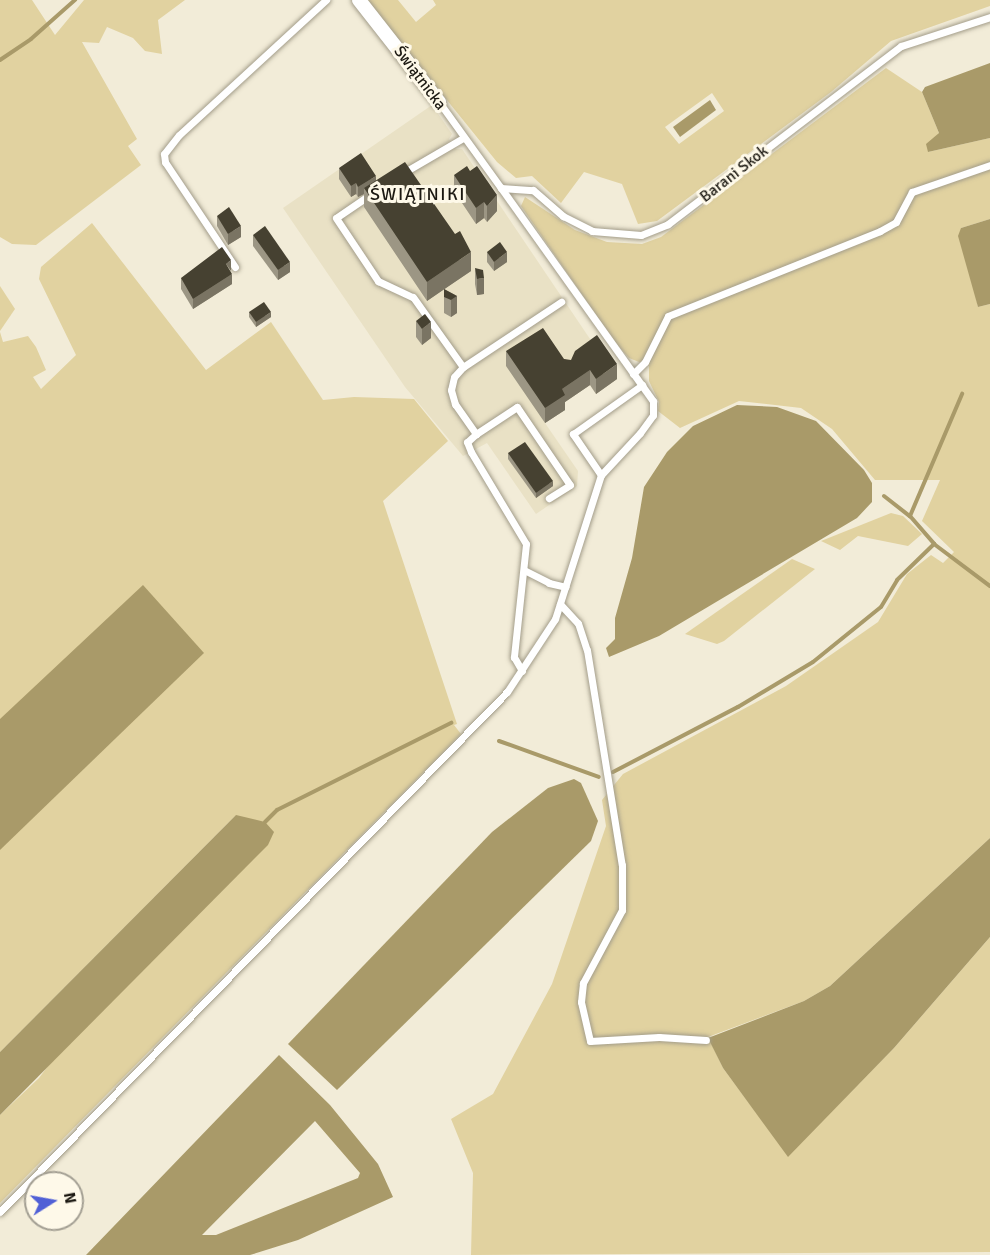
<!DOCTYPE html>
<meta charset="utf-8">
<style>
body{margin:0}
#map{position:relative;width:990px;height:1255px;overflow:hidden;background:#f2ecd8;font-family:Signika,sans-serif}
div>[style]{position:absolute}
.built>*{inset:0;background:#e9e1c5}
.green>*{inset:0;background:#e1d2a0}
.water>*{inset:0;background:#a99a69}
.stream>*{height:4px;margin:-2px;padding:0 2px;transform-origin:2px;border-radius:2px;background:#a99a69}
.roads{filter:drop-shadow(0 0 2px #a39d8a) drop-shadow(0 0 2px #a39d8a)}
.service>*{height:7px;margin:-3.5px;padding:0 3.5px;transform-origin:3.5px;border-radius:3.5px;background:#fff}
.minor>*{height:14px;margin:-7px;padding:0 7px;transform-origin:7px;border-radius:7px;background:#fff}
.wall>*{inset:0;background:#9c9684}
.shaded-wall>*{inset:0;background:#7a7463}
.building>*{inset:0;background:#464131}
span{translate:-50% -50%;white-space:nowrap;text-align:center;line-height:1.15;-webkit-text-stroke:6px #fef9e9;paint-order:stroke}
.street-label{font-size:16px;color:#1b1811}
.neighbourhood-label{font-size:18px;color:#1b1811;letter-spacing:1.5px}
.north{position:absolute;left:24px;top:1171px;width:60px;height:60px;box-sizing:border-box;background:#fef9e9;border:2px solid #a39f93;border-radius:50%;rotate:79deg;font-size:16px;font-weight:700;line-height:24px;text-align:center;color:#1b1811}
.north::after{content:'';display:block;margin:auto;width:21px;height:27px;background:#5060d6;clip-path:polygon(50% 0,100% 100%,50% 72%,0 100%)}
</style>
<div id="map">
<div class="built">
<div style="clip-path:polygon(432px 105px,452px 134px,449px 139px,456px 149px,462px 149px,617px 379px,596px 394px,590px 385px,562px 404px,565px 410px,545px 423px,578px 471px,577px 486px,536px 514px,487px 443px,463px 456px,405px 387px,283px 208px)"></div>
</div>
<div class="green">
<div style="clip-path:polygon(0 0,32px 0,55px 35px,84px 0,185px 0,158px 20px,162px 54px,145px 51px,133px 38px,107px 27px,99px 43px,82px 42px,137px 139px,128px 146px,141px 165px,36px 245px,12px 244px,0 237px)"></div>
<div style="clip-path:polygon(evenodd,366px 0,398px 0,416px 22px,436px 5px,433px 0,990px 0,990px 6px,891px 41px,831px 92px,657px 221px,638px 224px,622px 184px,584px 172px,561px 203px,532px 176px,516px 178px,497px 162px,366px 0,712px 93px,724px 111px,679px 144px,665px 127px,712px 93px)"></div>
<div style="clip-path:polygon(886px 68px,922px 92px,939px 133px,928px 152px,990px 138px,990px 219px,961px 228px,978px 307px,990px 304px,990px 838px,830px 986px,804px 1001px,708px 1037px,723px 1068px,788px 1156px,894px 1048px,990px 937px,990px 1252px,471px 1255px,473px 1173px,451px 1119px,493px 1094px,552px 984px,606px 826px,602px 800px,623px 774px,786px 686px,878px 622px,907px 574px,931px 555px,943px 563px,954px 552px,922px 521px,940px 480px,875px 480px,832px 429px,801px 408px,739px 401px,680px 428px,658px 411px,659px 402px,649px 381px,649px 366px,629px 358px,614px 341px,521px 206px,525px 197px,575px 230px,607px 242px,642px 244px,661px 237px)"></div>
<div style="clip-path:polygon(92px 223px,206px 370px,271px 322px,323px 400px,354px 397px,414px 399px,448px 441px,383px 501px,457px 724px,454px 725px,461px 734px,0 1203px,0 1115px,39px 1078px,236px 815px,0 1052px,0 332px,3px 342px,28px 336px,36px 347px,46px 370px,33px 377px,41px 389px,76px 355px,39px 279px,41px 267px)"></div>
<div style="clip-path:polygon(0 286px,15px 309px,0 331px)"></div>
<div style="clip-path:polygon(891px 513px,903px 516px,922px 534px,908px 546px,858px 536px,840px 550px,821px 541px)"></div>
<div style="clip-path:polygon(792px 559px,815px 569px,724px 641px,717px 644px,685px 634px)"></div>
</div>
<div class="water">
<div style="clip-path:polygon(990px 63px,990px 138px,928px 152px,926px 144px,939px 133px,922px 92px,925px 87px)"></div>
<div style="clip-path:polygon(710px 100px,716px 110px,680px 137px,673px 127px)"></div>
<div style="clip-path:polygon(990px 219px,990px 304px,978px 307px,958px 236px,961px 228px)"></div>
<div style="clip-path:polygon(737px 405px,777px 407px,816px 421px,864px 470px,872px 483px,872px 502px,857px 518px,659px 636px,609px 657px,606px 648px,615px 639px,615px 618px,632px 558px,644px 487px,667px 452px,693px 426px)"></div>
<div style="clip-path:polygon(143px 585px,204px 653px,0 850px,0 719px)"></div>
<div style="clip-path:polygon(574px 779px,581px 783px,598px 821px,591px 841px,337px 1090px,288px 1044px,492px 832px,548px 788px)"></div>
<div style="clip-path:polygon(236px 815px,265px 822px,274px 832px,268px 845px,0 1115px,0 1052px)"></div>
<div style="clip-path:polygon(990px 838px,990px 937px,894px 1048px,788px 1157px,723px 1068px,708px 1038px,804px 1001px,830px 986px)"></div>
<div style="clip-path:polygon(evenodd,279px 1055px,330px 1105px,378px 1164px,393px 1197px,298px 1240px,250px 1255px,86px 1255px,279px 1055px,315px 1121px,360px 1173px,358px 1178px,216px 1235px,202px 1235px,315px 1121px)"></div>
</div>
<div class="stream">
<div style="left:0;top:60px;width:37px;rotate:-34deg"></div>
<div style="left:31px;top:39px;width:59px;rotate:-41.6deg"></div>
<div style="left:884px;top:496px;width:33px;rotate:38deg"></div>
<div style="left:910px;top:516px;width:37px;rotate:49deg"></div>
<div style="left:934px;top:544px;width:70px;rotate:36.9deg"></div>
<div style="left:910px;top:516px;width:133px;rotate:-66.9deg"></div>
<div style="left:499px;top:741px;width:106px;rotate:19.8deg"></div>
<div style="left:613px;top:772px;width:141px;rotate:-27.5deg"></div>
<div style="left:738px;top:707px;width:87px;rotate:-31deg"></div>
<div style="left:813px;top:662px;width:87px;rotate:-39deg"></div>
<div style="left:881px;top:607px;width:31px;rotate:-59deg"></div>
<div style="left:897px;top:580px;width:52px;rotate:-44.2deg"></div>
<div style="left:265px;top:822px;width:17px;rotate:-45deg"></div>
<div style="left:277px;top:810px;width:195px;rotate:-26.6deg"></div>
</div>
<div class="roads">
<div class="service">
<div style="left:439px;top:102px;width:106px;rotate:54.2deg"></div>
<div style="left:501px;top:188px;width:32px;rotate:4deg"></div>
<div style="left:533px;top:190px;width:40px;rotate:41deg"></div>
<div style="left:563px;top:216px;width:33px;rotate:27deg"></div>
<div style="left:592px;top:231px;width:49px;rotate:4.7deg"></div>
<div style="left:641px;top:235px;width:29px;rotate:-22deg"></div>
<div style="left:668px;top:224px;width:293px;rotate:-37.4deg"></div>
<div style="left:901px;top:46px;width:94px;rotate:-18deg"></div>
<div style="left:403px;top:173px;width:69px;rotate:-30.3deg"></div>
<div style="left:371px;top:194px;width:42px;rotate:145.6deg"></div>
<div style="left:336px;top:218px;width:76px;rotate:56.3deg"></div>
<div style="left:378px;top:281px;width:38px;rotate:25deg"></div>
<div style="left:413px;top:297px;width:86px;rotate:54.5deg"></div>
<div style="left:463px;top:367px;width:13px;rotate:132deg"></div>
<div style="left:454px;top:377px;width:13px;rotate:103deg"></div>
<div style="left:451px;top:390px;width:15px;rotate:74deg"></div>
<div style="left:455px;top:404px;width:37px;rotate:55deg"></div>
<div style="left:476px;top:434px;width:49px;rotate:-33.4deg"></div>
<div style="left:517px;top:407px;width:94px;rotate:55.8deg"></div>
<div style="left:570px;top:485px;width:25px;rotate:148deg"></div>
<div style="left:235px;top:267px;width:126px;rotate:-123.7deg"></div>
<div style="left:165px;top:162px;width:8px;rotate:-97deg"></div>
<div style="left:164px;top:154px;width:24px;rotate:-52deg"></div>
<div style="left:179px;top:135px;width:200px;rotate:-42.6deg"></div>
<div style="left:463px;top:367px;width:118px;rotate:-33.6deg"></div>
<div style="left:633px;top:374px;width:17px;rotate:-45deg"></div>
<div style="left:645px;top:362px;width:51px;rotate:-63.4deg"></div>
<div style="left:668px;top:316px;width:228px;rotate:-21.8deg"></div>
<div style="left:880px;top:231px;width:18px;rotate:-29deg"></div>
<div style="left:896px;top:222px;width:34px;rotate:-62deg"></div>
<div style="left:912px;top:192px;width:83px;rotate:-19.1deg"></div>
<div style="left:476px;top:434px;width:12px;rotate:138deg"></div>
<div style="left:467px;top:442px;width:11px;rotate:68deg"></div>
<div style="left:471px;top:452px;width:107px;rotate:59.1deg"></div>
<div style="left:526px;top:544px;width:114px;rotate:96.1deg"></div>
<div style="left:514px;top:657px;width:16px;rotate:60deg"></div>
<div style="left:601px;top:475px;width:50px;rotate:-124.3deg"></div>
<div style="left:573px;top:434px;width:85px;rotate:-35.4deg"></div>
<div style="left:524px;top:570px;width:28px;rotate:27deg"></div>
<div style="left:549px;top:583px;width:17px;rotate:13deg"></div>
<div style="left:560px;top:604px;width:26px;rotate:47deg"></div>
<div style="left:578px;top:623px;width:28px;rotate:72deg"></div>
<div style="left:587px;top:650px;width:218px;rotate:80.8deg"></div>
<div style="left:622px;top:865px;width:45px;rotate:90deg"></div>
<div style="left:622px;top:910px;width:83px;rotate:118.1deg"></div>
<div style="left:583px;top:983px;width:19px;rotate:96deg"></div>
<div style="left:581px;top:1002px;width:40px;rotate:77deg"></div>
<div style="left:590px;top:1041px;width:69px;rotate:-3.3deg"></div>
<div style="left:659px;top:1037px;width:47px;rotate:3.7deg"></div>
<div style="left:0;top:1212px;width:726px;rotate:-45.73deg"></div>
<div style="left:507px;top:692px;width:87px;rotate:-56.7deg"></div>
<div style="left:555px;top:619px;width:151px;rotate:-72.3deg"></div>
<div style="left:601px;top:475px;width:57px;rotate:-47.1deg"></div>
<div style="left:640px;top:433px;width:22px;rotate:-54deg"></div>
<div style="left:653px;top:415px;width:14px;rotate:-90deg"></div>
<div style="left:653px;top:401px;width:262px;rotate:-125.5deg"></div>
</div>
<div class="minor">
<div style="left:359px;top:0;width:130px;rotate:51.9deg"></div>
</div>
</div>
<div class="wall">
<div style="clip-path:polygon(339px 168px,376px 181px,471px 271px,444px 289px,457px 296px,457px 313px,451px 317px,444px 313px,444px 289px,427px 301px,364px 207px,364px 194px,358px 197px,356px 194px,351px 197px,339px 179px)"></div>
<div style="clip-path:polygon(454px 175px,497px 211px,487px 222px,484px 218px,476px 224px,454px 191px)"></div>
<div style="clip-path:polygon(217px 216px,241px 237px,228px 245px,217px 226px)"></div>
<div style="clip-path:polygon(253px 235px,290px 272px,278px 280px,253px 246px)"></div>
<div style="clip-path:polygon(487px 252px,507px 262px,494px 271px,487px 262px)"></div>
<div style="clip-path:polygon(475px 268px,484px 294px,477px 295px,475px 284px)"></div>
<div style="clip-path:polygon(230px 271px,232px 284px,193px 309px,181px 289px,181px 278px)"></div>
<div style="clip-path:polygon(249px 312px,271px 317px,256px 327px,249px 317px)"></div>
<div style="clip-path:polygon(416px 321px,431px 338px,422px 345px,416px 337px)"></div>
<div style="clip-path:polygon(506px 351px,564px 359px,617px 379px,596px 394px,590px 385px,565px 402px,565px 410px,545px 423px,506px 366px)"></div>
<div style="clip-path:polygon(508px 453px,553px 486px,536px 498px,508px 459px)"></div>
</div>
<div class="shaded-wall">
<div style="clip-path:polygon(376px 176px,376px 186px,364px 188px,364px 194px,358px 197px,358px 187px)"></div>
<div style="clip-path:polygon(356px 183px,356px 194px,351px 197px,351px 186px)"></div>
<div style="clip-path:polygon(497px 195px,497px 211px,487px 222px,487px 206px)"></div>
<div style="clip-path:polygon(484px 202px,484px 218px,476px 224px,476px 208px)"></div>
<div style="clip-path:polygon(241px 226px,241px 237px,228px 245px,228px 234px)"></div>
<div style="clip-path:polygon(471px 252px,471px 271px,427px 301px,427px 282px)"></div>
<div style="clip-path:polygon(507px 252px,507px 262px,494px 271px,494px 262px)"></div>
<div style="clip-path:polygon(231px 260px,231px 271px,226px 264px)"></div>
<div style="clip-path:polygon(290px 262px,290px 272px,278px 280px,278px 270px)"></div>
<div style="clip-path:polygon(232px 274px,232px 284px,193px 309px,193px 299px)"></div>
<div style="clip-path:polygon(484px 278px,484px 294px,477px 295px,477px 279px)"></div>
<div style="clip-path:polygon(457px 296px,457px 313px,451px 317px,451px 300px)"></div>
<div style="clip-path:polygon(271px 312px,271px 317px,256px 327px,256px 322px)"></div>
<div style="clip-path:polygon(431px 322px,431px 338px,422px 345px,422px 329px)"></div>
<div style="clip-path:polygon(617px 364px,617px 379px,596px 394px,596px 379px)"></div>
<div style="clip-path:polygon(590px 370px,590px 385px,565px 402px,565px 410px,545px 423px,545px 408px,562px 389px)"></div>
<div style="clip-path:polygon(553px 481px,553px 486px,536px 498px,536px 493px)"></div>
</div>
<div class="building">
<div style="clip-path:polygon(361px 153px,376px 176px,358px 187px,356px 183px,351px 186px,339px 168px)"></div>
<div style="clip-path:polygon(405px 162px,455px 234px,460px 231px,471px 252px,427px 282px,364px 188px)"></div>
<div style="clip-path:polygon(467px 166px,470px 171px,477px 166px,497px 195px,487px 206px,484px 202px,476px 208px,454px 175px)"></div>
<div style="clip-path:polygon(229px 207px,241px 226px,228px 234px,217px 216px)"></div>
<div style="clip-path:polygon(265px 226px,290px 262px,278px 270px,253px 235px)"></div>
<div style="clip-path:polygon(500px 242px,507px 252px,494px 262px,487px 252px)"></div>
<div style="clip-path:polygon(222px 247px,231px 260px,226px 264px,232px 274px,193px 299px,181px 278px)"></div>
<div style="clip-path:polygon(475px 268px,483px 270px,484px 278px,477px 279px)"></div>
<div style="clip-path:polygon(444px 289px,457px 296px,451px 300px,444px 297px)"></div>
<div style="clip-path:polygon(264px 302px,271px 312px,256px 322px,249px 312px)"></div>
<div style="clip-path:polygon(425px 314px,431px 322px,422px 329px,416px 321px)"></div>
<div style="clip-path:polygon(543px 328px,564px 359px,571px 360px,575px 351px,597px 335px,617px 364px,596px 379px,590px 370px,562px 389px,565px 395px,545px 408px,506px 351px)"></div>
<div style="clip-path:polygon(525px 442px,553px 481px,536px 493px,508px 453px)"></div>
</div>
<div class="street-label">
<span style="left:420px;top:78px;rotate:53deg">Świątnicka</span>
<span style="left:734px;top:174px;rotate:-38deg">Barani Skok</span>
</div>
<div class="neighbourhood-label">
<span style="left:418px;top:194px">ŚWIĄTNIKI</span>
</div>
<div class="north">N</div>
</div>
